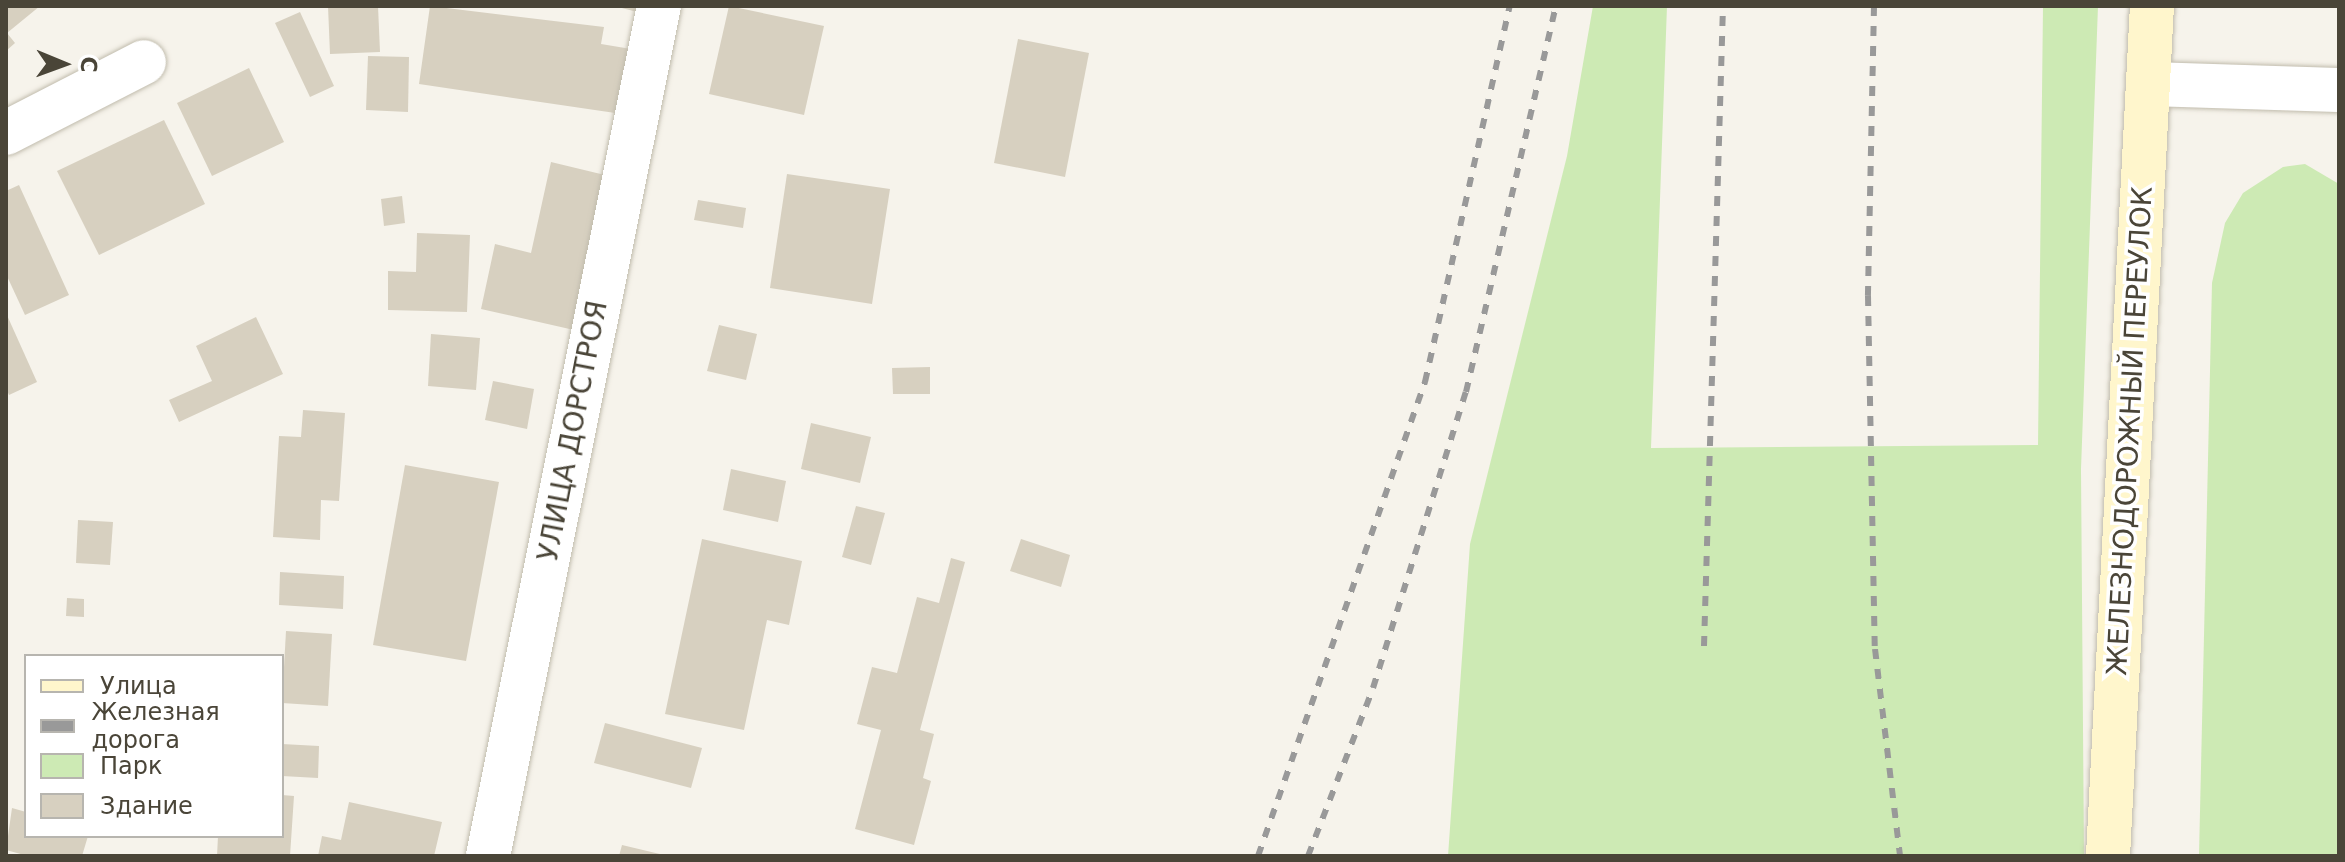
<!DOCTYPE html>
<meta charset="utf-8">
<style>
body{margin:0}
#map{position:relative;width:2345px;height:862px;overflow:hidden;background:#f6f3eb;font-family:"DejaVu Sans",sans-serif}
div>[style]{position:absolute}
.green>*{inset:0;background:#cdeab4}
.building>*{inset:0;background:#d7d0c0}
.roads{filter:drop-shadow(0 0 2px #c1bcad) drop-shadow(0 0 2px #c1bcad)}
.street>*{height:44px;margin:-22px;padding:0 22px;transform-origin:22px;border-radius:22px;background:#fff}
.secondary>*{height:44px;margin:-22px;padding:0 22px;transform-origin:22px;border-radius:22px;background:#fff6cc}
.rail>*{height:6px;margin-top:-3px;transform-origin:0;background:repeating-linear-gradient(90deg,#999 0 10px,transparent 0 20px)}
span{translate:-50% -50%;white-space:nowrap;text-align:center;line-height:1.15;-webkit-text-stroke:7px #fff;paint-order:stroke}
.street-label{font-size:28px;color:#4a4538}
.frame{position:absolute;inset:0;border:8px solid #4a4538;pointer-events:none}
.legend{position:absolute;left:24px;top:654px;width:260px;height:184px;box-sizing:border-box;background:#fff;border:2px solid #b7b5af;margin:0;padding:10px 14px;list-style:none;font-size:24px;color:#4a4538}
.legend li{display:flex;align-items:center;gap:16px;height:40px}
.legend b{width:40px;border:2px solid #b7b5af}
.north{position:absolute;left:24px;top:24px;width:80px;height:80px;-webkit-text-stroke:6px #fff;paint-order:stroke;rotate:91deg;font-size:22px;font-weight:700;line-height:32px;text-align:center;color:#4a4538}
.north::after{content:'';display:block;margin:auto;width:28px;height:36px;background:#4a4538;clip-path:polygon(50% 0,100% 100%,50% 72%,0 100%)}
</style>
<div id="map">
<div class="green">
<div style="clip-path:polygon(1593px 6px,1667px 6px,1651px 448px,2038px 445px,2043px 6px,2098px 6px,2081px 469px,2084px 856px,1448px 856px,1470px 544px,1567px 156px)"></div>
<div style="clip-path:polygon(2305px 164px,2339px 184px,2339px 856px,2199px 856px,2212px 283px,2225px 223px,2243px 193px,2283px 167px)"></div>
</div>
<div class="building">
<div style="clip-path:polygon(6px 6px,40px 6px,7px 33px,15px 43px,6px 51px)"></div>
<div style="clip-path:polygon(328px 6px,378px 6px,380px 52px,330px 54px)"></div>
<div style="clip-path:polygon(430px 6px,604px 27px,601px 44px,631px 49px,622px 114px,419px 84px)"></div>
<div style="clip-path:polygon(614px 6px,651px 6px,649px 15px)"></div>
<div style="clip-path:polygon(729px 6px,824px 26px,804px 115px,709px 94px)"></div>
<div style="clip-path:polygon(300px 12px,334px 86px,310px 97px,275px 23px)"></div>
<div style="clip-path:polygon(1018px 39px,1089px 53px,1065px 177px,994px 163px)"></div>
<div style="clip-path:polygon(368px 56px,409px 57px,408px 112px,366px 110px)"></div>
<div style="clip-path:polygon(249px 68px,284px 142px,212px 176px,177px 103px)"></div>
<div style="clip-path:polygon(164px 120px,205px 204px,99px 255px,57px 171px)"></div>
<div style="clip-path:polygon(551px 162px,609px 176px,574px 330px,481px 309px,495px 244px,531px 253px)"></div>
<div style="clip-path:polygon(787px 174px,890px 189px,872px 304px,770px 288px)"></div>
<div style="clip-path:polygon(19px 185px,69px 295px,25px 315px,6px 274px,6px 191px)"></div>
<div style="clip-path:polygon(402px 196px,405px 223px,384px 226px,381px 199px)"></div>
<div style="clip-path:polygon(698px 200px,746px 208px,743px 228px,694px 220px)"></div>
<div style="clip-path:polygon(417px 233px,470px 235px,467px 312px,388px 310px,388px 271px,416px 272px)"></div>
<div style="clip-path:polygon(6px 313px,37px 382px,9px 395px,6px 388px)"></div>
<div style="clip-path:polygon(256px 317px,283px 374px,179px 422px,169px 400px,212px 381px,196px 346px)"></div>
<div style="clip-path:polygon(719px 325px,757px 334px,746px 380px,707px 371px)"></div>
<div style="clip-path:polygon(431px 334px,480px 338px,476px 390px,428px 386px)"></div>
<div style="clip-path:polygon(930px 367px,930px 394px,893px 394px,892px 368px)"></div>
<div style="clip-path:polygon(493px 381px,534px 389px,527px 429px,485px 420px)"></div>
<div style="clip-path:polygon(303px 410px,345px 413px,339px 501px,321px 500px,320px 540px,273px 537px,279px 436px,301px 437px)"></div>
<div style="clip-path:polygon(811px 423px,871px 437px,860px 483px,801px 469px)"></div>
<div style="clip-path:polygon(405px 465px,499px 482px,466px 661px,373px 645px)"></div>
<div style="clip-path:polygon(731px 469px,786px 481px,778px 522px,723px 510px)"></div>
<div style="clip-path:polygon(856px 506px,885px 513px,871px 565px,842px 557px)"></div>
<div style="clip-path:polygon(78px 520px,113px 522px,110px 565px,76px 563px)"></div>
<div style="clip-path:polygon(702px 539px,802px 561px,789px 625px,767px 620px,744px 730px,665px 714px)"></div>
<div style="clip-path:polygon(1021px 539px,1070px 555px,1061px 587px,1010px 571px)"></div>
<div style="clip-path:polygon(951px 558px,965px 562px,920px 730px,934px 734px,923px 778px,931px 781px,914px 845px,855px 829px,881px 730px,857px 724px,872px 667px,897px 673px,917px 597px,939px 603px)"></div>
<div style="clip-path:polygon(280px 572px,344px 576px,343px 609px,279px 605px)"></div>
<div style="clip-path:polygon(67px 598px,84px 599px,84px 617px,66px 616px)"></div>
<div style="clip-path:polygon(286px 631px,332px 634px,328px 706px,282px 703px)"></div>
<div style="clip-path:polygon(605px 723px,702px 748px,691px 788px,594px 763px)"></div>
<div style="clip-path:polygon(282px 744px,319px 746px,318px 778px,282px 776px)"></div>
<div style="clip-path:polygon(282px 795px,294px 796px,290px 856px,217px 856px,218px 836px,282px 836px)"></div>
<div style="clip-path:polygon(349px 802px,442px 822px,434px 856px,318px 856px,322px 836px,341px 840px)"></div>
<div style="clip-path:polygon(12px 808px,26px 812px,26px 836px,88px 836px,82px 856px,28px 856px,6px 850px)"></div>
<div style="clip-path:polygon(622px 845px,664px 855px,664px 856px,619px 856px)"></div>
</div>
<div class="roads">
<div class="street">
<div style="left:2149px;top:84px;width:190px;rotate:1.8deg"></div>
<div style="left:6px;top:133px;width:155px;rotate:-27.2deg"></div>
<div style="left:488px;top:856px;width:867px;rotate:-78.63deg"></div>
</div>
<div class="secondary">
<div style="left:2108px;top:856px;width:851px;rotate:-87.04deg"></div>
</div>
</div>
<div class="rail">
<div style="left:1874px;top:6px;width:290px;rotate:91.2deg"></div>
<div style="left:1868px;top:296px;width:353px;rotate:88.9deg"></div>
<div style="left:1875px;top:649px;width:209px;rotate:83.1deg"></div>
<div style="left:1704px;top:646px;width:640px;rotate:-88.3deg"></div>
<div style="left:1258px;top:856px;width:503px;rotate:-70.59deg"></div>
<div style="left:1425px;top:382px;width:385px;rotate:-77.3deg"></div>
<div style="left:1308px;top:856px;width:180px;rotate:-68.8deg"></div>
<div style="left:1373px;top:688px;width:310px;rotate:-72.6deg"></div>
<div style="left:1466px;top:392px;width:396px;rotate:-76.9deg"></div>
</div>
<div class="street-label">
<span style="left:573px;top:431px;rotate:-79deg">УЛИЦА ДОРСТРОЯ</span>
<span style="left:2130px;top:431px;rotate:-87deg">ЖЕЛЕЗНОДОРОЖНЫЙ ПЕРЕУЛОК</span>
</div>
<div class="frame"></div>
<ul class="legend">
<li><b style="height:10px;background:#fff6cc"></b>Улица</li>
<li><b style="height:10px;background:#999"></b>Железная дорога</li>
<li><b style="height:22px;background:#cdeab4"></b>Парк</li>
<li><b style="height:22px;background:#d7d0c0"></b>Здание</li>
</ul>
<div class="north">С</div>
</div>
